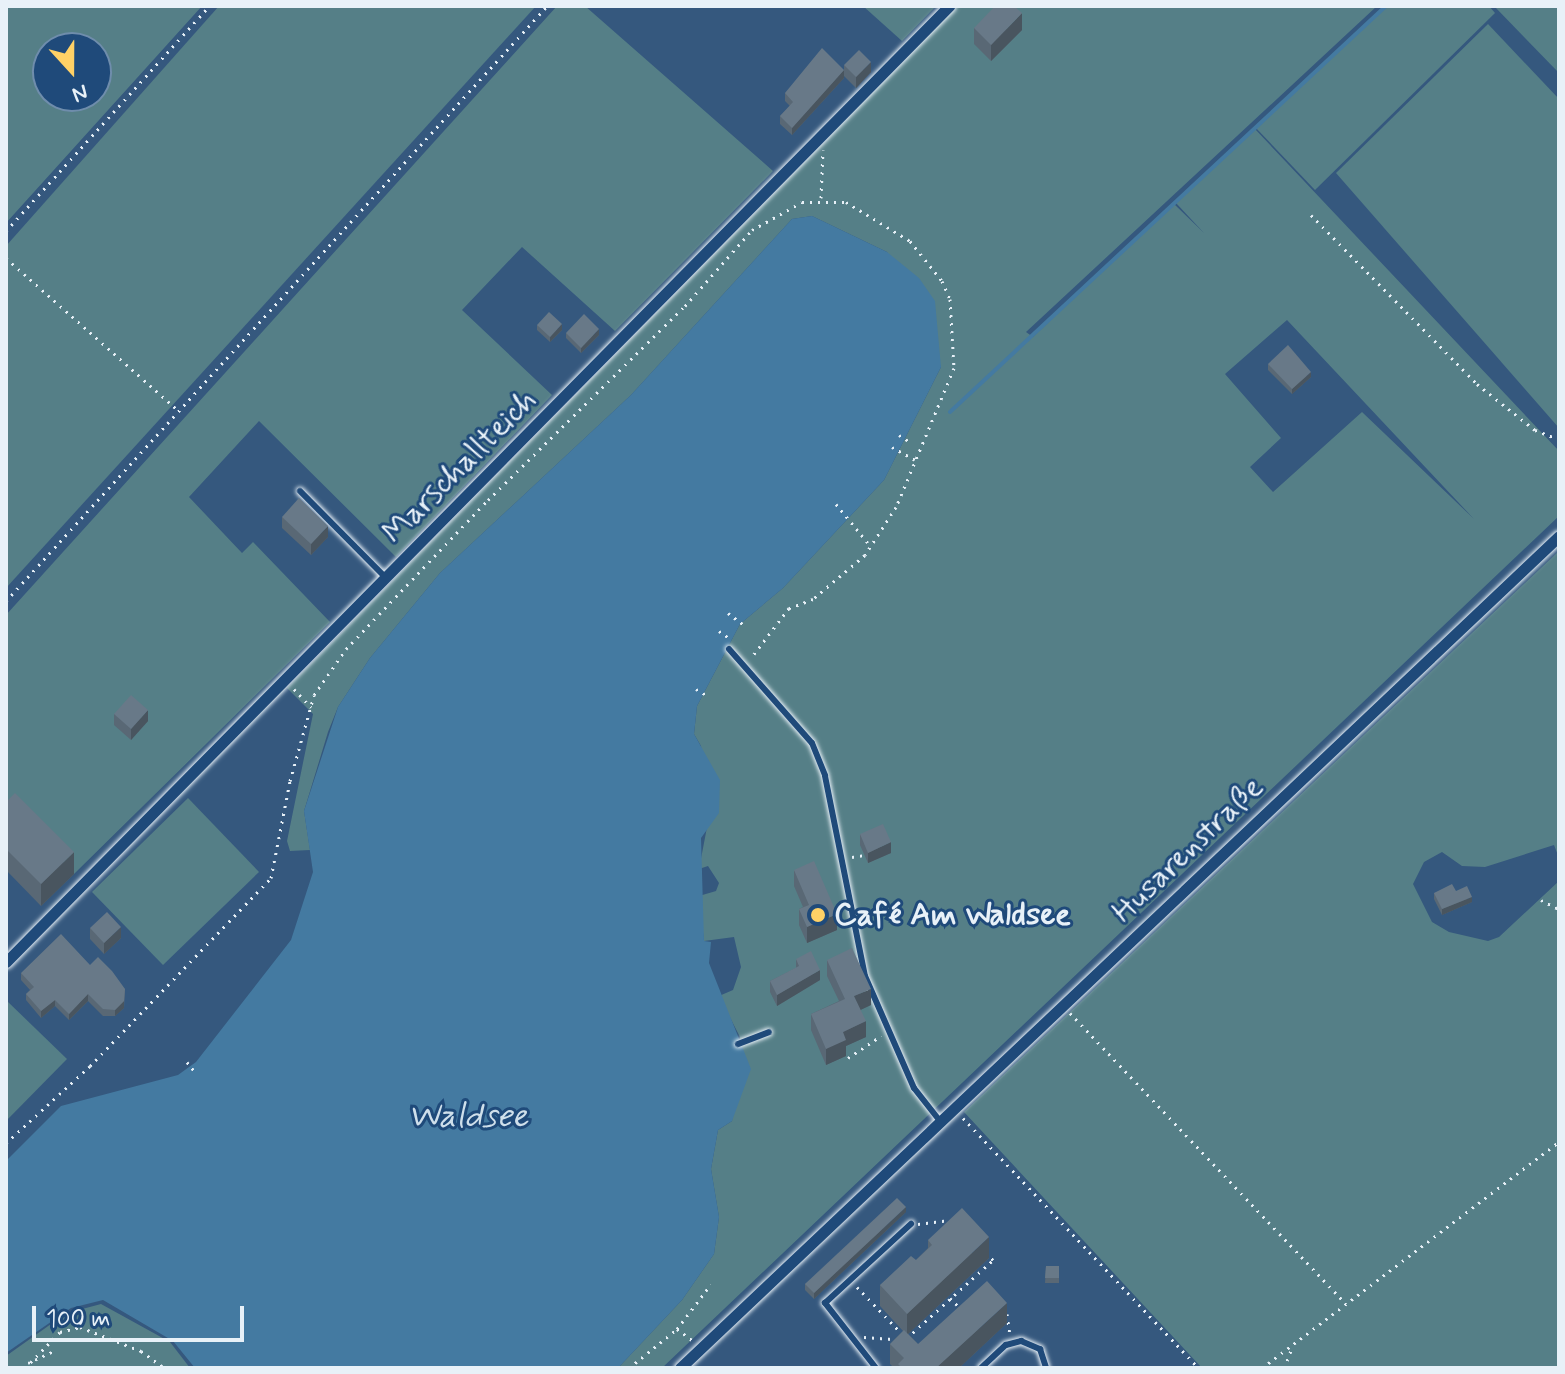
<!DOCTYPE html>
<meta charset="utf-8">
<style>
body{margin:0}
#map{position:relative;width:1565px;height:1374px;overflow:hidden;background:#35587e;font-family:Mynerve,sans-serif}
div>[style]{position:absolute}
.green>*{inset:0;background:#557f87}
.water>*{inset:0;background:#447aa1}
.stream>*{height:4px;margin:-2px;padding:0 2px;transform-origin:2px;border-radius:2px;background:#447aa1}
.path>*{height:3px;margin-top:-1.5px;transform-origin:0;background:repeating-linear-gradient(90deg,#e8f1f8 0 2px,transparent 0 8px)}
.roads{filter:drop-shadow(0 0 2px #e8f1f8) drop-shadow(0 0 2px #e8f1f8)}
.lane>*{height:6px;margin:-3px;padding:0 3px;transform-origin:3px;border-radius:3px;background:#1f4a7a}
.street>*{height:11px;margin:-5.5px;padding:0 5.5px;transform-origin:5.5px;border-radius:5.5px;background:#1f4a7a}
.wall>*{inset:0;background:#596875}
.shaded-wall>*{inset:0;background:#49555f}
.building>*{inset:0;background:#687988}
.dots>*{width:22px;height:22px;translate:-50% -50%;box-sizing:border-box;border:4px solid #1f4a7a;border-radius:50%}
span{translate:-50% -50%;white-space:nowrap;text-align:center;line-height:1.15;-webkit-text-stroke:6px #1f4a7a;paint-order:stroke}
.street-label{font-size:32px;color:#e8f1f8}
.poi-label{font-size:32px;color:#e8f1f8;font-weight:700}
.left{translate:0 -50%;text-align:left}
.water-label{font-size:34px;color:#cfdfeb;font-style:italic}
.frame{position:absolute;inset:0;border:8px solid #e8f1f8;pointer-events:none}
.north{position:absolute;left:32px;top:32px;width:80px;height:80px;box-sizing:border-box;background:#1f4a7a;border:2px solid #6f8dac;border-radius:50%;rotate:159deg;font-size:22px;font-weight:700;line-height:32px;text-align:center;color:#e8f1f8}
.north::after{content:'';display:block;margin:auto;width:28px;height:36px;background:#ffd166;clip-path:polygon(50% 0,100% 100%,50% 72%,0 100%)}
.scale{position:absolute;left:32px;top:1306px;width:212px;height:36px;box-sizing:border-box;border:4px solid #e8f1f8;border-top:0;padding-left:10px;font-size:24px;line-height:28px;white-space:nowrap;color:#e8f1f8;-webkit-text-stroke:6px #1f4a7a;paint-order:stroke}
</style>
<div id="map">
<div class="green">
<div style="clip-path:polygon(evenodd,6px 6px,202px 6px,6px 223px,6px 6px,48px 48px,96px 48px,96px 96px,48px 96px,48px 48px)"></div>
<div style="clip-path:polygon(219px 6px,536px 6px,6px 588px,6px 246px)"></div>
<div style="clip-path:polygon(557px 6px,585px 6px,773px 171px,615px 331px,522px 247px,462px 310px,552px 395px,396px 557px,259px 421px,189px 497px,242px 553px,253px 542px,330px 622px,74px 874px,15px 815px,6px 823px,6px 615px)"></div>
<div style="clip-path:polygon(863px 6px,936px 6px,902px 41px)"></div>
<div style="clip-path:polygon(evenodd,958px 6px,1377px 6px,1026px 332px,1033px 337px,1173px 203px,1204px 233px,1176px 203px,1255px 129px,1559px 451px,1559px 516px,662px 1368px,618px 1368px,682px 1300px,714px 1254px,719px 1217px,711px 1169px,718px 1130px,732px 1121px,740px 1037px,719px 996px,733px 990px,741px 967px,734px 937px,704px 941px,699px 896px,716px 891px,719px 883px,708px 866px,699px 869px,708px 822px,701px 746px,694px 734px,697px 706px,740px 624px,783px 588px,884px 480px,941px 367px,887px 252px,812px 216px,792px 219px,631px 395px,440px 573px,370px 658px,338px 707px,328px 732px,304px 811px,310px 850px,290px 851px,287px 841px,313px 714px,287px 688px,958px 6px,1287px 320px,1474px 519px,1362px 412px,1273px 492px,1250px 467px,1281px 438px,1225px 374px,1287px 320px)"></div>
<div style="clip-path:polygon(1385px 6px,1489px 6px,1495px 13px,1315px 190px,1255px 127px)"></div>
<div style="clip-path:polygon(1494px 6px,1559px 6px,1559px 73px)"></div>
<div style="clip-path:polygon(1488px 24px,1559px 99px,1559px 428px,1336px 173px)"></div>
<div style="clip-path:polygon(1559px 551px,1559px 858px,1554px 845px,1485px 867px,1462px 866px,1442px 852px,1424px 862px,1413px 884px,1432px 922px,1449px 932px,1488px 941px,1499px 937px,1559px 881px,1559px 1368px,1202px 1368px,964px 1112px)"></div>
<div style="clip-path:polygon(188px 798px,259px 872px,163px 965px,92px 892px)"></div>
<div style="clip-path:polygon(6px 1000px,67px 1059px,6px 1121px)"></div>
<div style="clip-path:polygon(101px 1304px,170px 1342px,190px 1368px,6px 1368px,6px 1356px,51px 1324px,71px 1312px)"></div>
</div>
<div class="water">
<div style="clip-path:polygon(812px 216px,887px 252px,919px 278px,935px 301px,941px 367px,884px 480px,783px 588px,740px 624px,697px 706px,694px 734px,720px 780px,719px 813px,701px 838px,704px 941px,711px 942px,709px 963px,751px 1069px,732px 1121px,718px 1130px,711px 1169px,719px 1217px,714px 1254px,682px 1300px,618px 1368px,195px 1368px,173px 1341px,103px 1300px,71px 1308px,6px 1353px,6px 1161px,61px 1106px,178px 1075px,196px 1062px,291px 940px,313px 872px,304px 811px,338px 707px,370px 658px,440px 573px,631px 395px,792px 219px)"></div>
</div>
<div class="stream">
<div style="left:950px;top:412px;width:596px;rotate:-42.96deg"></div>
</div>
<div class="path">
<div style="left:821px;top:198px;width:48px;rotate:-87.6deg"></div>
<div style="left:1311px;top:215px;width:237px;rotate:45.5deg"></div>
<div style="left:1477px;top:384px;width:74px;rotate:38.4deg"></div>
<div style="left:1535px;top:430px;width:26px;rotate:21deg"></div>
<div style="left:6px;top:231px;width:303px;rotate:-47.9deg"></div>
<div style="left:6px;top:258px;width:231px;rotate:41.5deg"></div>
<div style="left:899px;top:435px;width:15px;rotate:32deg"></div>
<div style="left:892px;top:447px;width:26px;rotate:29deg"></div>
<div style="left:836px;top:504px;width:50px;rotate:50.6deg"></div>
<div style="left:6px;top:601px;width:804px;rotate:-47.72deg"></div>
<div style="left:728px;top:613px;width:20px;rotate:37deg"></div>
<div style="left:719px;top:631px;width:12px;rotate:35deg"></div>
<div style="left:294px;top:689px;width:25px;rotate:47deg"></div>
<div style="left:696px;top:689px;width:14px;rotate:30deg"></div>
<div style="left:852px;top:857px;width:12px;rotate:-9deg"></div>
<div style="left:1541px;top:900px;width:20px;rotate:27deg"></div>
<div style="left:1070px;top:1013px;width:401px;rotate:46.5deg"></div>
<div style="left:848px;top:1058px;width:40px;rotate:-34deg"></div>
<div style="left:187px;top:1062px;width:13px;rotate:51deg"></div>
<div style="left:963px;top:1118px;width:344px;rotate:46.7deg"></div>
<div style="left:6px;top:1143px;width:114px;rotate:-42.5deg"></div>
<div style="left:90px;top:1066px;width:261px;rotate:-46.1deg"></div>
<div style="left:271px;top:878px;width:99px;rotate:-78.9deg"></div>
<div style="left:290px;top:781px;width:89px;rotate:-74.4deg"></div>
<div style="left:314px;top:695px;width:56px;rotate:-55.2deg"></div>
<div style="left:346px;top:649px;width:206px;rotate:-46.4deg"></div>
<div style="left:488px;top:500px;width:276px;rotate:-44.6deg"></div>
<div style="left:685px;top:306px;width:101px;rotate:-48.6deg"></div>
<div style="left:752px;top:230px;width:57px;rotate:-29.2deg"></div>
<div style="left:802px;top:202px;width:44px"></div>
<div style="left:846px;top:202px;width:75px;rotate:31.4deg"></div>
<div style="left:910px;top:241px;width:51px;rotate:51.3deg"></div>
<div style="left:942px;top:281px;width:20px;rotate:66deg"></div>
<div style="left:950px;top:299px;width:69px;rotate:86.7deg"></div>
<div style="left:954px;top:368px;width:151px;rotate:112.6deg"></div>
<div style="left:896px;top:507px;width:57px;rotate:122.9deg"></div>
<div style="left:865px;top:555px;width:68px;rotate:139.8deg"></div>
<div style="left:813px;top:599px;width:26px;rotate:159deg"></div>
<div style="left:789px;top:608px;width:63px;rotate:127.2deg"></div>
<div style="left:918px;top:1224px;width:32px;rotate:-7deg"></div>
<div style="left:857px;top:1287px;width:68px;rotate:46.2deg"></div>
<div style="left:950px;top:1298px;width:17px;rotate:45deg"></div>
<div style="left:1007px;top:1314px;width:21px;rotate:82deg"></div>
<div style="left:677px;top:1329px;width:19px;rotate:36deg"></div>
<div style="left:864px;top:1337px;width:32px;rotate:4deg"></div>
<div style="left:907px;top:1338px;width:116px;rotate:-42.2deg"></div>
<div style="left:993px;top:1260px;width:8px;rotate:-130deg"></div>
<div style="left:28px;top:1363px;width:29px;rotate:-25deg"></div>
<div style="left:25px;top:1368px;width:50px;rotate:-45.8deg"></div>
<div style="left:60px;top:1332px;width:21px;rotate:-14deg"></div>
<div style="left:80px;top:1327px;width:66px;rotate:21.5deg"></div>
<div style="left:141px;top:1351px;width:29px;rotate:36deg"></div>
<div style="left:629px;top:1368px;width:62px;rotate:-39.1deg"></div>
<div style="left:677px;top:1329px;width:56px;rotate:-52.9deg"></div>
<div style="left:1262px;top:1368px;width:373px;rotate:-37.3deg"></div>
<div style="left:1284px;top:1368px;width:22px;rotate:-68deg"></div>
</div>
<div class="roads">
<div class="lane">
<div style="left:300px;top:491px;width:122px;rotate:45.3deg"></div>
<div style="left:729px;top:649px;width:125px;rotate:48.6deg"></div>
<div style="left:812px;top:743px;width:35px;rotate:68deg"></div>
<div style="left:825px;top:776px;width:204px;rotate:78.7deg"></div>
<div style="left:865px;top:976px;width:122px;rotate:66.4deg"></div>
<div style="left:914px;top:1088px;width:42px;rotate:51.8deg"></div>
<div style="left:738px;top:1044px;width:33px;rotate:-21deg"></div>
<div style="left:876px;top:1368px;width:83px;rotate:-128.1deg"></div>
<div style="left:825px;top:1303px;width:117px;rotate:-42.6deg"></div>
<div style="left:981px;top:1368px;width:34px;rotate:-43deg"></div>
<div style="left:1006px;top:1345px;width:16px;rotate:-15deg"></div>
<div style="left:1021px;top:1341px;width:21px;rotate:23deg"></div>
<div style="left:1040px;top:1349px;width:20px;rotate:72deg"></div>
</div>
<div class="street">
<div style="left:6px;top:962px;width:1343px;rotate:-45.39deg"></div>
<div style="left:680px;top:1368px;width:1210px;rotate:-43.43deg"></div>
</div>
</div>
<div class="wall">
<div style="clip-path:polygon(974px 28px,1022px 30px,991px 61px,974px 44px)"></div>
<div style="clip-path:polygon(844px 65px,871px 72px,856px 88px,844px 76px,844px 78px,792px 135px,780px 124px,780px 116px,790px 106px,785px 101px,785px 93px,844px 70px)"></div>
<div style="clip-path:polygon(537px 325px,562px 330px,550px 342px,537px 330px)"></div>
<div style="clip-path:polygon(566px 333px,599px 335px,581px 353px,566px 338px)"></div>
<div style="clip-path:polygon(1268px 364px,1311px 377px,1292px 394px,1268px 370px)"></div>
<div style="clip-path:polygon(282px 517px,328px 537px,311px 555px,282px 528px)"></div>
<div style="clip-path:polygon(114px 714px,148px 721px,131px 740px,114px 725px)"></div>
<div style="clip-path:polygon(6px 802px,74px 874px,41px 906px,6px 870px)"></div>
<div style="clip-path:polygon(860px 834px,891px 853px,868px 863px,860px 845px)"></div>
<div style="clip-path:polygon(794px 870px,837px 930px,807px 943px,799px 925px,799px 909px,803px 907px,794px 886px)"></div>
<div style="clip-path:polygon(1456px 891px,1472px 902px,1442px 915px,1434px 899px,1434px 893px)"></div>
<div style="clip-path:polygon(90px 928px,121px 938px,104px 954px,90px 939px)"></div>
<div style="clip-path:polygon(796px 959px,820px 980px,777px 1006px,770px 992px,770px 981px,796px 968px)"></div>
<div style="clip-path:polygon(827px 960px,871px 1005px,860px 1010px,866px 1037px,846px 1046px,846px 1056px,826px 1065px,811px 1030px,811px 1014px,839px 1001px,827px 976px)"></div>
<div style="clip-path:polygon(90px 965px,125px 989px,124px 1008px,115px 1016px,103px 1016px,88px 1001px,69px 1020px,55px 1006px,41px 1018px,26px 1000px,26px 994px,30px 990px,21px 980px,21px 973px)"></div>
<div style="clip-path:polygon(906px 1212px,814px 1299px,805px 1290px,805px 1284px)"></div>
<div style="clip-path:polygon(928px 1240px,989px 1258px,908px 1334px,918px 1344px,1007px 1323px,959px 1368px,894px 1368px,890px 1364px,890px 1344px,903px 1331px,880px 1306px,880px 1285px,916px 1260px,928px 1248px)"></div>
<div style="clip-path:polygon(1046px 1266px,1059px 1266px,1059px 1283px,1045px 1283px)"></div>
</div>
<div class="shaded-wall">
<div style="clip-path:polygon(1022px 13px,1022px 30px,991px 61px,991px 45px)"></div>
<div style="clip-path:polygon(871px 62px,871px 72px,856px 88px,856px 77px)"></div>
<div style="clip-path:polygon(844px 70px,844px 78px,792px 135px,792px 128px)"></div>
<div style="clip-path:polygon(562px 324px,562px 330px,550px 342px,550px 337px)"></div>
<div style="clip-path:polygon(599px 329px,599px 335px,581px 353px,581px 348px)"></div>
<div style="clip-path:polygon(1311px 372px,1311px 377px,1292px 394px,1292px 389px)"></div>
<div style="clip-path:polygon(328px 526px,328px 537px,311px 555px,311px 544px)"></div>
<div style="clip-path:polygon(148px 710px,148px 721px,131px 740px,131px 729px)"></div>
<div style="clip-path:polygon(891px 842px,891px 853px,868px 863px,868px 853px)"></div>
<div style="clip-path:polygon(74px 852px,74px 874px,41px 906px,41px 884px)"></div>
<div style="clip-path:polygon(1472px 897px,1472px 902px,1442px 915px,1442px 909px)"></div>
<div style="clip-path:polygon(837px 914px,837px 930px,807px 943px,807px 927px)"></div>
<div style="clip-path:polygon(121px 927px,121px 938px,104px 954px,104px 943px)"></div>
<div style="clip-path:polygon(820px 970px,820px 980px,777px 1006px,777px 995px)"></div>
<div style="clip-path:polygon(871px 989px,871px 1005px,854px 1013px,854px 996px)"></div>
<div style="clip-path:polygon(88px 994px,88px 1001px,69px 1020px,69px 1014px)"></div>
<div style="clip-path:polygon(55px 1000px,55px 1006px,41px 1018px,41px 1011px)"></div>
<div style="clip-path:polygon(124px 1001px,124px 1008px,115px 1016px,115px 1010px)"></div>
<div style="clip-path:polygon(866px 1021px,866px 1037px,846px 1046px,846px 1056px,826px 1065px,826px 1049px,843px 1032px)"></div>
<div style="clip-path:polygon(906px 1207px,906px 1212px,814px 1299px,814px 1293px)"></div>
<div style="clip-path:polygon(989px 1237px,989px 1258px,907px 1335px,907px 1314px)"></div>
<div style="clip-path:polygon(1007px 1303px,1007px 1323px,959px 1368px,936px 1368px)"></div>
</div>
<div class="building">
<div style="clip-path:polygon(995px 6px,1014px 6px,1022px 13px,991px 45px,974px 28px)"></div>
<div style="clip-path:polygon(822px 48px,844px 70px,792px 128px,780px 116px,793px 102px,785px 93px)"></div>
<div style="clip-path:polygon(859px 50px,871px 62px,856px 77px,844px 65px)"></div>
<div style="clip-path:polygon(549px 312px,562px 324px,550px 337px,537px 325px)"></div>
<div style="clip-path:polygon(584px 314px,599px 329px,581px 348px,566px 333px)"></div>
<div style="clip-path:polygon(1288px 345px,1311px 372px,1292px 389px,1268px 364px)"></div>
<div style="clip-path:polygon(299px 498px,328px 526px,311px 544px,282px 517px)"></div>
<div style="clip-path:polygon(131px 695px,148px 710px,131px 729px,114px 714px)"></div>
<div style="clip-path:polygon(15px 793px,74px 852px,41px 884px,6px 849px,6px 802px)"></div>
<div style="clip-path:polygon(883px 824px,891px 842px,868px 853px,860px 834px)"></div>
<div style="clip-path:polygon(814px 861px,837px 914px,807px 927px,799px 909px,809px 905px,794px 870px)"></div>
<div style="clip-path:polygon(1452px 884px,1456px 891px,1467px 886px,1472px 897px,1442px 909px,1434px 893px)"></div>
<div style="clip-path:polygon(107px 912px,121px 927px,104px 943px,90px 928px)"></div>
<div style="clip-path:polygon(61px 934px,90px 965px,98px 957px,112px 971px,125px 989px,124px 1001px,115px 1010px,103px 1009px,88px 994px,69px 1014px,55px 1000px,41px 1011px,26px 994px,34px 987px,21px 973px)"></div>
<div style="clip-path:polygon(852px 948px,871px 989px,854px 996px,866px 1021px,843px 1032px,846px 1040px,826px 1049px,811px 1014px,845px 999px,827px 960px)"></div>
<div style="clip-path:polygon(811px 951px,820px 970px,777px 995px,770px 981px,799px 966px,796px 959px)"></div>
<div style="clip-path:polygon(897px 1198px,906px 1207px,814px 1293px,805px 1284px)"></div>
<div style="clip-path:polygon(962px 1208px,989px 1237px,907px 1314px,880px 1285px,911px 1256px,916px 1260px,932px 1245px,928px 1240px)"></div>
<div style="clip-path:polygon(1046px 1266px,1059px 1266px,1059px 1278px,1045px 1278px)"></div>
<div style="clip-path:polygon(987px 1281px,1007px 1303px,936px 1368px,902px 1368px,898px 1364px,904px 1358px,890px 1344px,904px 1330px,918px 1344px)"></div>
</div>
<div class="dots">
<div style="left:818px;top:915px;background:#ffd166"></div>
</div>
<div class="street-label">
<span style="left:460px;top:467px;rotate:-45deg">Marschallteich</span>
<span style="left:1188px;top:850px;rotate:-44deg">Husarenstraße</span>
</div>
<div class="poi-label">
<span class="left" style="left:834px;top:915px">Café Am Waldsee</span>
</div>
<div class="water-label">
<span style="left:468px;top:1117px">Waldsee</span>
</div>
<div class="frame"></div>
<div class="north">N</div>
<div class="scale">100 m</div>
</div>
